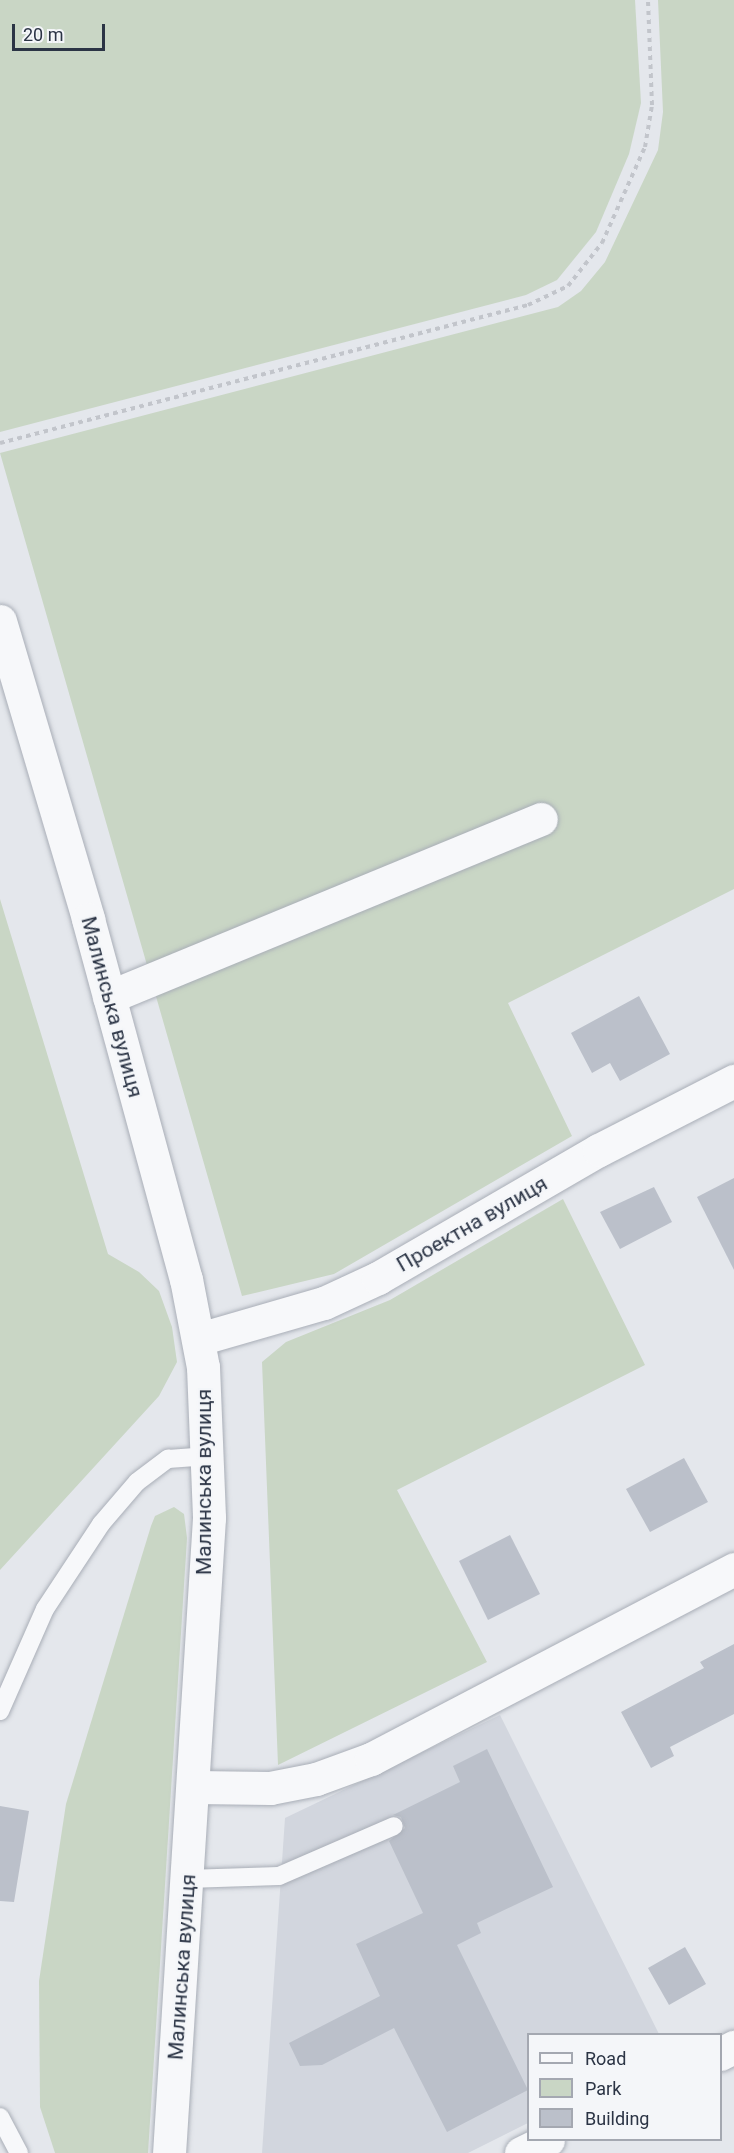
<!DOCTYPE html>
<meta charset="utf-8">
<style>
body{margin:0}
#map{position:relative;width:734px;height:2153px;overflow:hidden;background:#e4e7ec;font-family:Roboto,sans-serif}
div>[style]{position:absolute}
.built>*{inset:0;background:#d2d6de}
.green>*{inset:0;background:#c9d6c5}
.building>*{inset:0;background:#bbc0ca}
.path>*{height:4px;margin-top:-2px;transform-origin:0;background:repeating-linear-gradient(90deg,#c2c5cb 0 4.5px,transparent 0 9px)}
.roads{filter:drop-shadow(0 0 2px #a9aeb7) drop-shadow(0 0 2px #a9aeb7)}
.service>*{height:18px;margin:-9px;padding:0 9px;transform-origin:9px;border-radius:9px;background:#f7f8fa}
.minor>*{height:33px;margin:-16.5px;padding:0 16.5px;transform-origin:16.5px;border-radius:16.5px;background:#f7f8fa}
span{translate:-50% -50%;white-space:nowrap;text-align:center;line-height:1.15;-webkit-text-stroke:4.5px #f4f6f9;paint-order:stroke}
.street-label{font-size:21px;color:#2b3445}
.legend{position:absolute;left:527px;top:2033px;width:195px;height:108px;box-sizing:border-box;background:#f4f6f9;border:2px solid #a4a8b1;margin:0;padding:8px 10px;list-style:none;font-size:18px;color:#2b3445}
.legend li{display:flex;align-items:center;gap:12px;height:30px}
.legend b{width:30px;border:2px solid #a4a8b1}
.scale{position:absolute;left:12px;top:24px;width:93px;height:27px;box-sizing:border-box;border:3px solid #2b3445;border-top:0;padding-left:8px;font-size:18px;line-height:21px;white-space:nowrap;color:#2b3445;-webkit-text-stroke:4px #f4f6f9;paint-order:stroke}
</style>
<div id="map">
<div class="built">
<div style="clip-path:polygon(500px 1715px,659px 2034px,528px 2034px,528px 2123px,468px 2153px,262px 2153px,285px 1818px)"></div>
</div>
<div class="green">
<div style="clip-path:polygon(0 0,635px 0,641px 103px,629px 154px,596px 232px,557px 280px,526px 295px,0 432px)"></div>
<div style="clip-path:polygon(658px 0,734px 0,734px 889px,508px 1003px,572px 1136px,334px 1274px,242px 1296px,0 453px,558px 307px,581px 291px,605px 262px,658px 150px,663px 112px)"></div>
<div style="clip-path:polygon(0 899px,108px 1254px,139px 1272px,159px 1291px,172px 1327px,177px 1362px,159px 1396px,0 1570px)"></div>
<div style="clip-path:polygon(563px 1199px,645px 1365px,397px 1490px,487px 1662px,278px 1765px,262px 1362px,286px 1342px,390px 1300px)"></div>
<div style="clip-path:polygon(174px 1507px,184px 1514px,187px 1538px,148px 2153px,55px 2153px,40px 2107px,39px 1981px,66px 1804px,151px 1526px,155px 1516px)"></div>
</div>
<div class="building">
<div style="clip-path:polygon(639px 996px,670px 1054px,620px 1081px,610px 1063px,592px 1073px,571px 1033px)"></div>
<div style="clip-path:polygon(734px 1178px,734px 1270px,697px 1197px)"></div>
<div style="clip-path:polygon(654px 1187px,672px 1222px,620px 1249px,600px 1212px)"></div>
<div style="clip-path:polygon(684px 1458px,708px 1502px,650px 1532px,626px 1489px)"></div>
<div style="clip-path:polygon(510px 1535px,540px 1594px,488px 1620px,459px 1561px)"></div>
<div style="clip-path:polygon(734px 1644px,734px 1714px,670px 1747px,674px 1756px,651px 1768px,621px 1712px,704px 1668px,700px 1662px)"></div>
<div style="clip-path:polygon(487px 1749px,553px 1887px,477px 1923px,481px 1933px,457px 1945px,528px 2090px,447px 2132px,394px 2028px,322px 2065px,300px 2066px,289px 2043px,380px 1996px,356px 1944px,423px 1913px,389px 1841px,405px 1828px,401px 1817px,393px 1815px,460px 1782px,453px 1766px)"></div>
<div style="clip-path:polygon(0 1806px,29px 1811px,14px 1902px,0 1901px)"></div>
<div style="clip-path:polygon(685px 1947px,706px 1984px,669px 2005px,648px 1968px)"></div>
</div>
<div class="path">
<div style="left:0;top:443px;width:546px;rotate:-14.65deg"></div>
<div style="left:528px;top:305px;width:44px;rotate:-25.4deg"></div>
<div style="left:568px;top:286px;width:55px;rotate:-51.7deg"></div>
<div style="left:602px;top:243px;width:105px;rotate:-65.9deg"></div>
<div style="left:645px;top:147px;width:43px;rotate:-80.5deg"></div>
<div style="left:652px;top:105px;width:105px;rotate:-92.2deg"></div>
</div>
<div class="roads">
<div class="service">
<div style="left:0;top:1711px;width:111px;rotate:-66.2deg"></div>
<div style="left:45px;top:1609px;width:102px;rotate:-56.6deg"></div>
<div style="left:101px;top:1524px;width:55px;rotate:-49.4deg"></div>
<div style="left:137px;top:1482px;width:39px;rotate:-37deg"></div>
<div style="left:168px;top:1459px;width:41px;rotate:-4.2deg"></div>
<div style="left:187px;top:1879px;width:92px;rotate:-1.9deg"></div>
<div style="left:279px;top:1876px;width:125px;rotate:-23.5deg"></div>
<div style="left:0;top:2117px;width:41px;rotate:62.2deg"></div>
</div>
<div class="minor">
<div style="left:0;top:621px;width:311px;rotate:73.5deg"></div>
<div style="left:88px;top:919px;width:373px;rotate:74.8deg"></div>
<div style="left:186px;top:1279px;width:90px;rotate:79.1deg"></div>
<div style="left:203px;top:1367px;width:151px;rotate:87.7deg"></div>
<div style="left:209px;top:1518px;width:636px;rotate:93.6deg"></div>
<div style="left:109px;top:997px;width:467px;rotate:-22.4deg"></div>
<div style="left:199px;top:1339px;width:130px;rotate:-16.1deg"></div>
<div style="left:324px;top:1303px;width:60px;rotate:-24.8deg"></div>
<div style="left:378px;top:1278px;width:255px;rotate:-30.1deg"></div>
<div style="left:599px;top:1150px;width:152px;rotate:-27.1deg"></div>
<div style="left:195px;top:1787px;width:75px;rotate:0.8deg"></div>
<div style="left:270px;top:1788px;width:47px;rotate:-11.1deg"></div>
<div style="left:316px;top:1779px;width:59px;rotate:-20deg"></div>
<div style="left:371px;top:1759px;width:410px;rotate:-27.6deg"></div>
<div style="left:720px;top:2054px;width:16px;rotate:-27deg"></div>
<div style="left:521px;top:2153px;width:30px;rotate:-26deg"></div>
</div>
</div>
<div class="street-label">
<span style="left:112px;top:1007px;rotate:75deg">Малинська вулиця</span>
<span style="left:472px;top:1224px;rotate:-30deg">Проектна вулиця</span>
<span style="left:204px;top:1482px;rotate:-90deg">Малинська вулиця</span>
<span style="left:182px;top:1967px;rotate:-86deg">Малинська вулиця</span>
</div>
<ul class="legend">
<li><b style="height:8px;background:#f7f8fa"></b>Road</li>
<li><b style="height:16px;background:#c9d6c5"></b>Park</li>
<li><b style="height:16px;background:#bbc0ca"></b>Building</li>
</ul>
<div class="scale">20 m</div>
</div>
